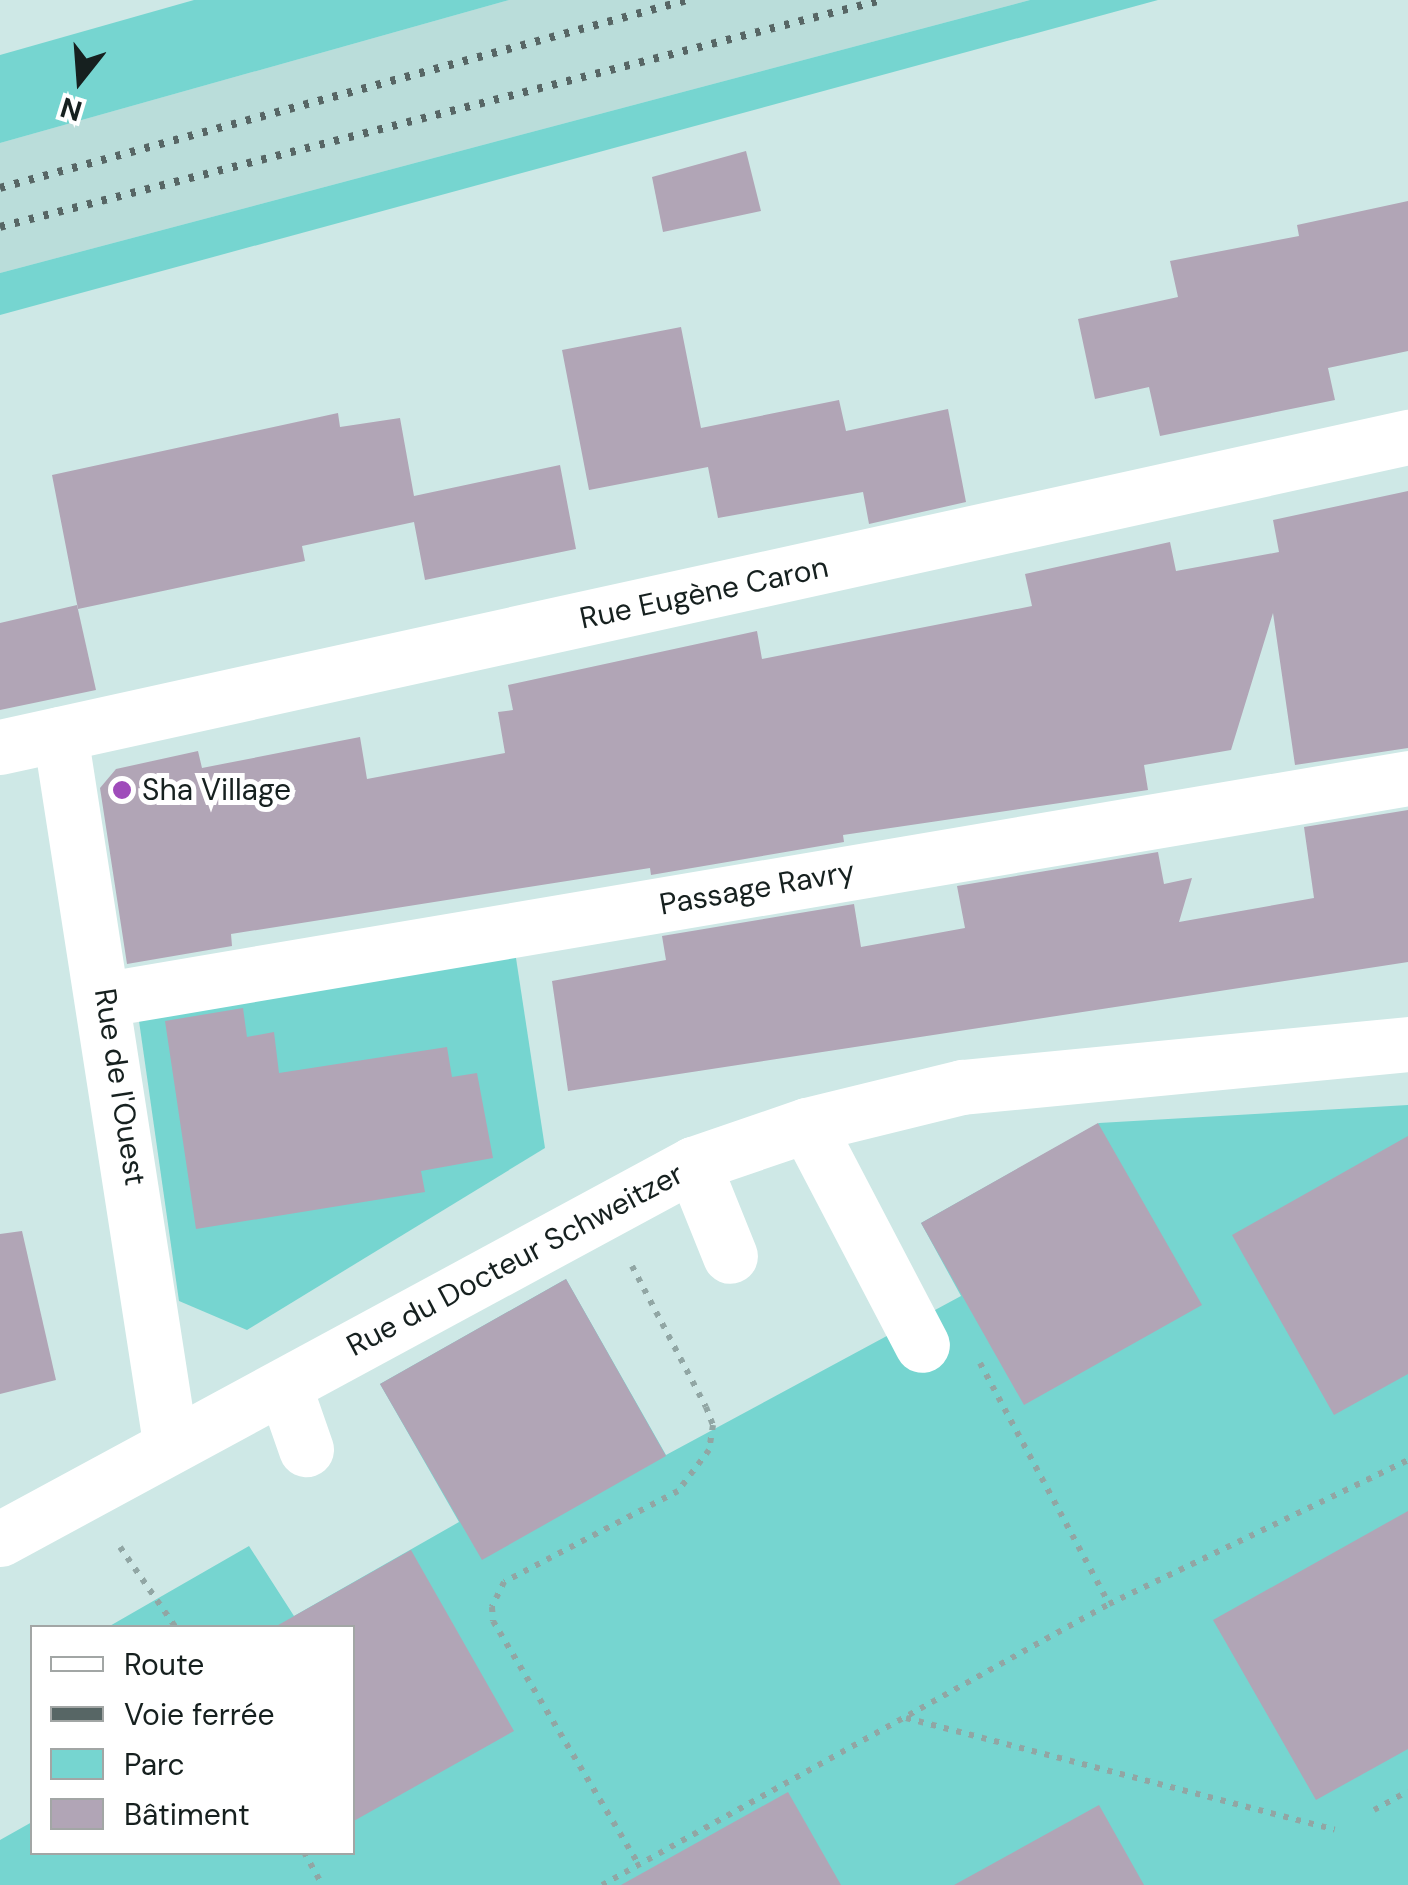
<!DOCTYPE html>
<meta charset="utf-8">
<style>
body{margin:0}
#map{position:relative;width:1408px;height:1885px;overflow:hidden;background:#cee8e6;font-family:"DM Sans",sans-serif}
div>[style]{position:absolute}
.built>*{inset:0;background:#baddda}
.green>*{inset:0;background:#76d5d0}
.building>*{inset:0;background:#b1a5b6}
.path>*{height:6px;margin-top:-3px;transform-origin:0;background:repeating-linear-gradient(90deg,#91a6a4 0 5px,transparent 0 13px)}
.minor>*{height:55px;margin:-27.5px;padding:0 27.5px;transform-origin:27.5px;border-radius:27.5px;background:#fff}
.rail>*{height:8px;margin-top:-4px;transform-origin:0;background:repeating-linear-gradient(90deg,#576665 0 5px,transparent 0 15px)}
.dots>*{width:28px;height:28px;translate:-50% -50%;box-sizing:border-box;border:5px solid #fff;border-radius:50%}
span{translate:-50% -50%;white-space:nowrap;text-align:center;line-height:1.15;-webkit-text-stroke:10px #fff;paint-order:stroke}
.street-label{font-size:30px;color:#16201f}
.poi-label{font-size:30px;color:#16201f}
.left{translate:0 -50%;text-align:left}
.legend{position:absolute;left:30px;top:1625px;width:325px;height:230px;box-sizing:border-box;background:#fff;border:2px solid #a2a6a5;margin:0;padding:12px 18px;list-style:none;font-size:30px;color:#16201f}
.legend li{display:flex;align-items:center;gap:20px;height:50px}
.legend b{width:50px;border:2px solid #a2a6a5}
.north{position:absolute;left:30px;top:30px;width:100px;height:100px;-webkit-text-stroke:8px #fff;paint-order:stroke;rotate:197deg;font-size:28px;font-weight:700;line-height:40px;text-align:center;color:#16201f}
.north::after{content:'';display:block;margin:auto;width:35px;height:45px;background:#16201f;clip-path:polygon(50% 0,100% 100%,50% 72%,0 100%)}
</style>
<div id="map">
<div class="built">
<div style="clip-path:polygon(509px 0,1030px 0,0 273px,0 143px)"></div>
</div>
<div class="green">
<div style="clip-path:polygon(194px 0,509px 0,0 143px,0 55px)"></div>
<div style="clip-path:polygon(1030px 0,1158px 0,0 315px,0 273px)"></div>
<div style="clip-path:polygon(514px 945px,545px 1148px,247px 1330px,179px 1301px,137px 1007px)"></div>
<div style="clip-path:polygon(1408px 1105px,1408px 1885px,0 1885px,0 1840px,32px 1822px,32px 1852px,352px 1852px,352px 1628px,108px 1627px,249px 1546px,294px 1616px,459px 1522px,380px 1384px,566px 1279px,666px 1455px,961px 1296px,921px 1223px,1099px 1123px)"></div>
</div>
<div class="building">
<div style="clip-path:polygon(746px 151px,761px 211px,663px 232px,652px 177px)"></div>
<div style="clip-path:polygon(1408px 201px,1408px 351px,1328px 368px,1335px 400px,1160px 436px,1149px 387px,1095px 399px,1078px 319px,1178px 297px,1170px 261px,1299px 236px,1297px 225px)"></div>
<div style="clip-path:polygon(681px 327px,701px 428px,839px 400px,846px 431px,948px 409px,966px 502px,869px 524px,863px 492px,718px 518px,708px 467px,589px 490px,562px 350px)"></div>
<div style="clip-path:polygon(338px 413px,340px 427px,400px 418px,414px 496px,560px 465px,576px 549px,425px 580px,414px 522px,302px 546px,305px 561px,78px 609px,52px 475px)"></div>
<div style="clip-path:polygon(1408px 491px,1408px 748px,1295px 765px,1273px 613px,1231px 750px,1144px 765px,1148px 790px,843px 835px,844px 842px,651px 875px,650px 868px,231px 934px,232px 946px,127px 964px,100px 788px,116px 769px,198px 751px,202px 768px,360px 737px,367px 779px,505px 753px,498px 712px,513px 710px,508px 685px,757px 631px,762px 659px,1032px 606px,1025px 574px,1170px 542px,1176px 571px,1279px 552px,1273px 520px)"></div>
<div style="clip-path:polygon(77px 605px,96px 690px,0 710px,0 623px)"></div>
<div style="clip-path:polygon(1408px 810px,1408px 962px,568px 1091px,552px 981px,666px 960px,662px 936px,854px 904px,861px 947px,965px 928px,957px 886px,1158px 852px,1164px 884px,1192px 878px,1179px 922px,1314px 898px,1304px 827px)"></div>
<div style="clip-path:polygon(243px 1008px,247px 1037px,274px 1032px,279px 1073px,447px 1047px,452px 1077px,477px 1073px,493px 1158px,421px 1171px,425px 1192px,196px 1229px,165px 1021px)"></div>
<div style="clip-path:polygon(1098px 1123px,1202px 1305px,1024px 1405px,921px 1223px)"></div>
<div style="clip-path:polygon(1408px 1136px,1408px 1374px,1334px 1415px,1232px 1235px)"></div>
<div style="clip-path:polygon(22px 1231px,56px 1380px,0 1394px,0 1234px)"></div>
<div style="clip-path:polygon(566px 1279px,666px 1456px,482px 1560px,380px 1384px)"></div>
<div style="clip-path:polygon(1408px 1511px,1408px 1749px,1316px 1800px,1213px 1620px)"></div>
<div style="clip-path:polygon(411px 1550px,514px 1731px,352px 1822px,352px 1628px,273px 1628px)"></div>
<div style="clip-path:polygon(788px 1792px,841px 1885px,621px 1885px)"></div>
<div style="clip-path:polygon(1099px 1805px,1144px 1885px,954px 1885px)"></div>
</div>
<div class="path">
<div style="left:632px;top:1266px;width:159px;rotate:62.3deg"></div>
<div style="left:706px;top:1407px;width:19px;rotate:69deg"></div>
<div style="left:713px;top:1425px;width:25px;rotate:99deg"></div>
<div style="left:709px;top:1450px;width:51px;rotate:127.1deg"></div>
<div style="left:678px;top:1491px;width:196px;rotate:152.4deg"></div>
<div style="left:504px;top:1582px;width:28px;rotate:116deg"></div>
<div style="left:492px;top:1607px;width:14px;rotate:86deg"></div>
<div style="left:493px;top:1621px;width:284px;rotate:59.1deg"></div>
<div style="left:980px;top:1363px;width:273px;rotate:61.8deg"></div>
<div style="left:120px;top:1547px;width:98px;rotate:55.3deg"></div>
<div style="left:906px;top:1718px;width:443px;rotate:14.6deg"></div>
<div style="left:1374px;top:1810px;width:39px;rotate:-29deg"></div>
<div style="left:304px;top:1852px;width:38px;rotate:61deg"></div>
<div style="left:602px;top:1885px;width:580px;rotate:-29deg"></div>
<div style="left:1109px;top:1604px;width:332px;rotate:-25.7deg"></div>
</div>
<div class="minor">
<div style="left:60px;top:734px;width:716px;rotate:81.17deg"></div>
<div style="left:0;top:747px;width:1442px;rotate:-12.42deg"></div>
<div style="left:106px;top:999px;width:1321px;rotate:-9.63deg"></div>
<div style="left:807px;top:1125px;width:248px;rotate:62.4deg"></div>
<div style="left:693px;top:1164px;width:99px;rotate:68.1deg"></div>
<div style="left:284px;top:1386px;width:67px;rotate:70.8deg"></div>
<div style="left:0;top:1539px;width:788px;rotate:-28.42deg"></div>
<div style="left:693px;top:1164px;width:120px;rotate:-18.9deg"></div>
<div style="left:807px;top:1125px;width:160px;rotate:-13.8deg"></div>
<div style="left:962px;top:1087px;width:448px;rotate:-5.5deg"></div>
</div>
<div class="rail">
<div style="left:0;top:188px;width:712px;rotate:-15.3deg"></div>
<div style="left:0;top:227px;width:911px;rotate:-14.43deg"></div>
</div>
<div class="dots">
<div style="left:122px;top:790px;background:#9f4cba"></div>
</div>
<div class="street-label">
<span style="left:704px;top:593px;rotate:-12deg">Rue Eugène Caron</span>
<span style="left:757px;top:888px;rotate:-10deg">Passage Ravry</span>
<span style="left:120px;top:1087px;rotate:81deg">Rue de l'Ouest</span>
<span style="left:515px;top:1260px;rotate:-28deg">Rue du Docteur Schweitzer</span>
</div>
<div class="poi-label">
<span class="left" style="left:142px;top:790px">Sha Village</span>
</div>
<ul class="legend">
<li><b style="height:12px;background:#fff"></b>Route</li>
<li><b style="height:12px;background:#576665"></b>Voie ferrée</li>
<li><b style="height:28px;background:#76d5d0"></b>Parc</li>
<li><b style="height:28px;background:#b1a5b6"></b>Bâtiment</li>
</ul>
<div class="north">N</div>
</div>
